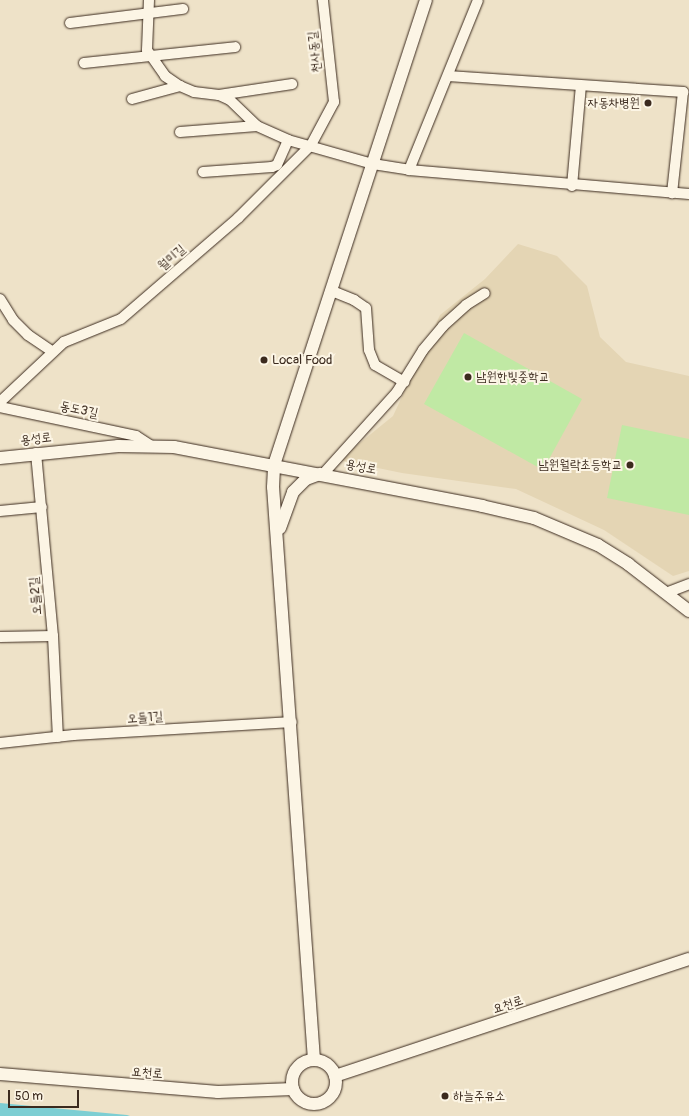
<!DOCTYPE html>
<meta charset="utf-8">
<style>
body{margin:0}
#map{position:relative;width:689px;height:1116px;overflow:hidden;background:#eee2c8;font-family:Pangolin,"Poor Story",sans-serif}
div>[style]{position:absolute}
.built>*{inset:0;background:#e4d5b4}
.green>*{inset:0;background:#c0e9a4}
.water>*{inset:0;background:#7dced3}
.roads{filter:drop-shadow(0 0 1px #3b2a1e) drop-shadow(0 0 1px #3b2a1e)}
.minor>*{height:10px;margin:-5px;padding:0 5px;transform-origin:5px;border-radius:5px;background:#fcf5e5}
.tertiary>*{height:12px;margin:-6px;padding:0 6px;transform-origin:6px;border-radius:6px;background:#fcf5e5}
.tertiary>.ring{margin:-6px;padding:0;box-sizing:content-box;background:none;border:12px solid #fcf5e5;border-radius:50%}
.dots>*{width:11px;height:11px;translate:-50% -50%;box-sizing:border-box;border:2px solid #fcf5e5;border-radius:50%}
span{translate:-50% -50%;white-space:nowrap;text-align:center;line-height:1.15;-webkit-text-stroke:4px #fcf5e5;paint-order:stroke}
.street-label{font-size:13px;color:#3b2a1e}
.poi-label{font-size:13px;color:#3b2a1e}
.right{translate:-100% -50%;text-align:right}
.left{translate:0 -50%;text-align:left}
.scale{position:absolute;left:8px;top:1090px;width:71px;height:18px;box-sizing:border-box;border:2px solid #3b2a1e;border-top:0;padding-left:5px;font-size:12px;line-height:14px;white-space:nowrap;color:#3b2a1e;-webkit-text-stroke:3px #fcf5e5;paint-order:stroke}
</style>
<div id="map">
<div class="built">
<div style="clip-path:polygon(518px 244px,557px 256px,587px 286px,600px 337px,626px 362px,689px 376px,689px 571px,673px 576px,604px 530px,516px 489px,402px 473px,339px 460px,393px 416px,440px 315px,485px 279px)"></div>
</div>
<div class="green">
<div style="clip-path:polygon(464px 333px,582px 399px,543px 470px,424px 404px)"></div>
<div style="clip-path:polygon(622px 425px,689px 439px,689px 515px,607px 498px)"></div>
</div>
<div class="water">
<div style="clip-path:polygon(0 1103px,127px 1115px,130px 1116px,0 1116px)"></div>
</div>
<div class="roads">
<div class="minor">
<div style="left:149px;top:0;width:50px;rotate:92.3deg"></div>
<div style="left:147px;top:50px;width:32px;rotate:55deg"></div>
<div style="left:165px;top:76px;width:18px;rotate:34deg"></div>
<div style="left:180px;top:86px;width:15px;rotate:23deg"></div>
<div style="left:194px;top:92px;width:25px;rotate:7deg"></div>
<div style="left:219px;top:95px;width:12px;rotate:24deg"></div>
<div style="left:230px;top:100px;width:37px;rotate:44deg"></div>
<div style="left:257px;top:126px;width:34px;rotate:24deg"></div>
<div style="left:288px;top:140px;width:88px;rotate:15.8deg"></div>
<div style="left:373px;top:164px;width:36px;rotate:9deg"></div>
<div style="left:409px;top:170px;width:281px;rotate:4.9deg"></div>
<div style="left:70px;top:23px;width:114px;rotate:-7.1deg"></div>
<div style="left:84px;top:63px;width:152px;rotate:-6deg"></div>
<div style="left:448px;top:76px;width:236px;rotate:3.9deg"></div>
<div style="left:683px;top:92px;width:102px;rotate:96.2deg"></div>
<div style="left:219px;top:95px;width:74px;rotate:-8.6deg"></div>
<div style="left:132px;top:99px;width:50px;rotate:-15.2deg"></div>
<div style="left:180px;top:132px;width:77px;rotate:-4.5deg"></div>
<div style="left:409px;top:170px;width:183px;rotate:-67.9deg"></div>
<div style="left:203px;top:172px;width:69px;rotate:-4.1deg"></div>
<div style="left:272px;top:167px;width:5px;rotate:-22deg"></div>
<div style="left:277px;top:165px;width:27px;rotate:-66deg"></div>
<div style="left:572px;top:186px;width:100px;rotate:-84.9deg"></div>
<div style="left:332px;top:291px;width:24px;rotate:22deg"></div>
<div style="left:354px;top:300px;width:14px;rotate:34deg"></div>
<div style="left:366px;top:308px;width:42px;rotate:85.9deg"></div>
<div style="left:369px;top:350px;width:16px;rotate:68deg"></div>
<div style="left:375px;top:365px;width:34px;rotate:30deg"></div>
<div style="left:0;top:299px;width:25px;rotate:58deg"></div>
<div style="left:13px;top:320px;width:21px;rotate:45deg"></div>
<div style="left:28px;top:335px;width:30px;rotate:34deg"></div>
<div style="left:0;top:402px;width:88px;rotate:-43.2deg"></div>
<div style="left:64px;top:342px;width:61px;rotate:-22deg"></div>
<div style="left:121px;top:319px;width:155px;rotate:-40.8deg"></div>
<div style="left:238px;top:218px;width:103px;rotate:-45deg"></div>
<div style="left:311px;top:145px;width:49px;rotate:-61.9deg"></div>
<div style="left:334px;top:102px;width:103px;rotate:-96.2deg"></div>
<div style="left:0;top:407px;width:139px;rotate:12deg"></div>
<div style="left:136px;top:436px;width:17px;rotate:33deg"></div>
<div style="left:36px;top:453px;width:184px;rotate:84.7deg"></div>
<div style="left:53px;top:636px;width:101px;rotate:87.2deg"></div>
<div style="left:323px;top:474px;width:110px;rotate:-47.9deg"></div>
<div style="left:397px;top:392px;width:49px;rotate:-58.2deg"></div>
<div style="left:423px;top:350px;width:31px;rotate:-50deg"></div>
<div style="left:443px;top:326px;width:31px;rotate:-42deg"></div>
<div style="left:466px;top:305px;width:22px;rotate:-32deg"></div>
<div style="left:0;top:511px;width:42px;rotate:-5.4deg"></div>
<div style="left:666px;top:593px;width:25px;rotate:-21deg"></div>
<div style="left:0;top:637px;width:53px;rotate:-1.1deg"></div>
<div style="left:0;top:743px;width:74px;rotate:-6.2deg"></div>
<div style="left:74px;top:735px;width:218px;rotate:-3.4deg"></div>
</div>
<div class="tertiary">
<div style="left:0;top:458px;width:119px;rotate:-5.8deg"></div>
<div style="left:118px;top:446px;width:56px;rotate:1deg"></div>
<div style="left:174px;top:447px;width:314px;rotate:10.8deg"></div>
<div style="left:482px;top:506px;width:53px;rotate:13deg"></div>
<div style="left:534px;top:518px;width:69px;rotate:22.9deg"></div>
<div style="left:598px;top:545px;width:36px;rotate:32deg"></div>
<div style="left:628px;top:564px;width:77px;rotate:37.6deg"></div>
<div style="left:280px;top:528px;width:38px;rotate:-70deg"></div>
<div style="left:293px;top:492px;width:18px;rotate:-45deg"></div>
<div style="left:306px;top:479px;width:15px;rotate:-20deg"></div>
<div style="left:314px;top:1060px;width:574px;rotate:-94.09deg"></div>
<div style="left:273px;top:487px;width:22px;rotate:-87deg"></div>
<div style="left:274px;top:465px;width:489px;rotate:-71.9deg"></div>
<div class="ring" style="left:292px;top:1060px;width:32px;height:32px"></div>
<div style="left:0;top:1074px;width:219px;rotate:4.7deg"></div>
<div style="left:218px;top:1092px;width:75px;rotate:-2.3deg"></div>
<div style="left:335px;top:1076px;width:373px;rotate:-18.3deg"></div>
</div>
</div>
<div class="dots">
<div style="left:648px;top:103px;background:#3b2a1e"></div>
<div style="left:264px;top:360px;background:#3b2a1e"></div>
<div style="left:468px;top:377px;background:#3b2a1e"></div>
<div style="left:630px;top:465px;background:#3b2a1e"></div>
<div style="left:445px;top:1096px;background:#3b2a1e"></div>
</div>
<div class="street-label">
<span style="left:315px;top:52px;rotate:-96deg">천사동길</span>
<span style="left:172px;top:258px;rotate:-41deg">월미길</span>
<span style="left:79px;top:410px;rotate:12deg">동도3길</span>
<span style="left:36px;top:439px;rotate:-6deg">용성로</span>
<span style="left:361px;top:467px;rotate:11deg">용성로</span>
<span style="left:36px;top:596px;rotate:-95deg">오들2길</span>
<span style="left:145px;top:718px;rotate:-4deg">오들1길</span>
<span style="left:508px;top:1005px;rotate:-18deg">요천로</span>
<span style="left:147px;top:1073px;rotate:4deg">요천로</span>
</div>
<div class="poi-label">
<span class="right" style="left:640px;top:103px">자동차병원</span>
<span class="left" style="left:272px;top:360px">Local Food</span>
<span class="left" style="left:476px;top:377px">남원한빛중학교</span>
<span class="right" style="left:622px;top:465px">남원월락초등학교</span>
<span class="left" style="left:453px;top:1096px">하늘주유소</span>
</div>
<div class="scale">50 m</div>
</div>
